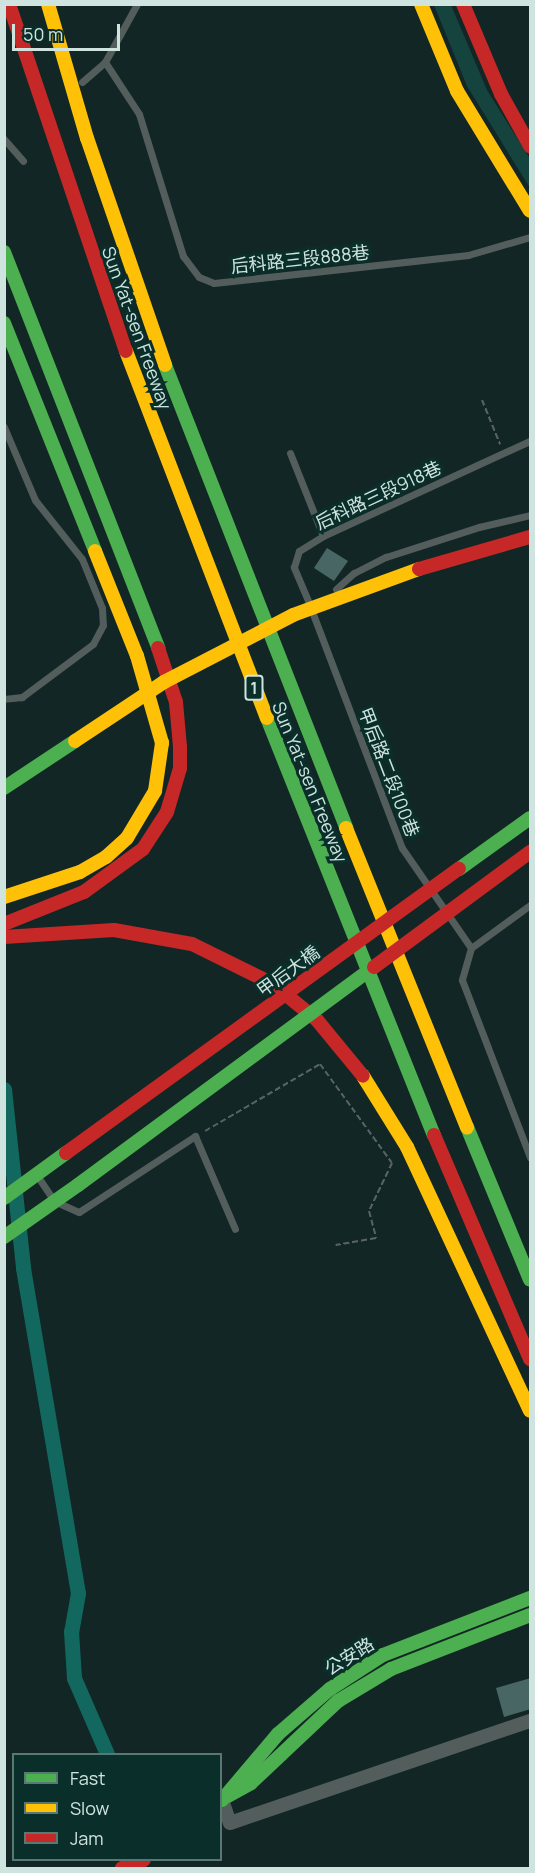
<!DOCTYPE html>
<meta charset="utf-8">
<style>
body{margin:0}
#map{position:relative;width:535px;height:1873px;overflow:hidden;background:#122725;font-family:Manrope,"Noto Sans TC",sans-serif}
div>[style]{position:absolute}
.green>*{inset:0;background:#15443e}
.canal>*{height:15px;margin:-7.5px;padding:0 7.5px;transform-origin:7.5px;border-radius:7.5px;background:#12685e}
.building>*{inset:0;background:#486663}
.path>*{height:2px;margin-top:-1px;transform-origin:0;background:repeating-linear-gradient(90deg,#596362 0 6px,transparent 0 9px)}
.lane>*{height:7px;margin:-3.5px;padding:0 3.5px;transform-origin:3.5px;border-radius:3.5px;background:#535e5c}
.street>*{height:14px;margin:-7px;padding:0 7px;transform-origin:7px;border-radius:7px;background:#535e5c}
.fast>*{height:14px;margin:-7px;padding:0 7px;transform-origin:7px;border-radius:7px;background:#4caf50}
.slow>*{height:14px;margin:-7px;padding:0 7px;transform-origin:7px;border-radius:7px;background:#ffc107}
.jam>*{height:14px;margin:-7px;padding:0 7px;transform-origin:7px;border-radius:7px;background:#c62828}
.fast-bridge>*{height:14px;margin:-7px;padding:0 7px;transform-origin:7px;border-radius:7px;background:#4caf50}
.slow-bridge>*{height:14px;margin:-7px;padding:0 7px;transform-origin:7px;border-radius:7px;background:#ffc107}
.jam-bridge>*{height:14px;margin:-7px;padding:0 7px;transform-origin:7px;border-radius:7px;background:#c62828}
span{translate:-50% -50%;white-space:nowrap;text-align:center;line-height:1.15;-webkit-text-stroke:6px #0a2f2b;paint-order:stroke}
.shield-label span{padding:2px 4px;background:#0a2f2b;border:2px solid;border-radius:4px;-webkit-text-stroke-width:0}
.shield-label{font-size:16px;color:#cfe3df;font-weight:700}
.street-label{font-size:18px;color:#cfe3df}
.frame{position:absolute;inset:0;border:6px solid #cfe3df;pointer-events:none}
.legend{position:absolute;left:12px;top:1753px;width:210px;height:108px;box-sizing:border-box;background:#0a2f2b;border:2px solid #597773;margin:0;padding:8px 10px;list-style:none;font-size:18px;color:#cfe3df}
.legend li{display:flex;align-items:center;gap:12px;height:30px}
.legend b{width:30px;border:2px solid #597773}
.scale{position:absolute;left:12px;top:24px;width:108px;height:27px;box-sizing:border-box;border:3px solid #cfe3df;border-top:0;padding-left:8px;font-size:18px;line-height:21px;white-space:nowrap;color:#cfe3df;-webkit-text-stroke:4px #0a2f2b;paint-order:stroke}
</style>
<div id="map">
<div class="green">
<div style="clip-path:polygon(434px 5px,451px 5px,487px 90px,530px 159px,530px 188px,467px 86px)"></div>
</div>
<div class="canal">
<div style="left:4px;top:1089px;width:180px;rotate:83.9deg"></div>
<div style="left:23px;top:1268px;width:330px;rotate:80.4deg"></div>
<div style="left:78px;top:1593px;width:39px;rotate:100deg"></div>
<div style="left:71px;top:1631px;width:47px;rotate:86.3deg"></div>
<div style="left:74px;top:1678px;width:83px;rotate:66.5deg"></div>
</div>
<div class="building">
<div style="clip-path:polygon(327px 548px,348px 561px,334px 581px,314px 568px)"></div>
<div style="clip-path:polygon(531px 1678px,531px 1709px,504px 1717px,496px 1688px)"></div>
</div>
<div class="path">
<div style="left:482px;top:400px;width:48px;rotate:67.8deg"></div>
<div style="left:205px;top:1131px;width:133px;rotate:-30.2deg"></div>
<div style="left:320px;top:1064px;width:122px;rotate:54deg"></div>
<div style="left:392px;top:1163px;width:53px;rotate:115.6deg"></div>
<div style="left:369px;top:1211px;width:28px;rotate:75deg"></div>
<div style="left:376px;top:1238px;width:41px;rotate:170.1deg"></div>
</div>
<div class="lane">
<div style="left:105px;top:62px;width:62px;rotate:56.8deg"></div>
<div style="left:139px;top:114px;width:149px;rotate:72.8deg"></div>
<div style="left:183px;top:256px;width:26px;rotate:53deg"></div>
<div style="left:199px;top:277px;width:16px;rotate:22deg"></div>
<div style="left:214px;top:283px;width:256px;rotate:-6.3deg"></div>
<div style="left:468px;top:255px;width:65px;rotate:-16.2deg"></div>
<div style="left:82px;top:82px;width:30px;rotate:-41deg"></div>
<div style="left:105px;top:62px;width:66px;rotate:-61.1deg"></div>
<div style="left:4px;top:139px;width:29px;rotate:49deg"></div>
<div style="left:4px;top:427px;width:79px;rotate:67deg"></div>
<div style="left:35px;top:500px;width:75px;rotate:51.5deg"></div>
<div style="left:82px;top:559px;width:53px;rotate:67.8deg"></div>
<div style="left:102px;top:608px;width:17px;rotate:87deg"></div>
<div style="left:103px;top:625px;width:21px;rotate:118deg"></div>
<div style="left:93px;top:644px;width:89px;rotate:143.3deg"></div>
<div style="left:22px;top:697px;width:18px;rotate:174deg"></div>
<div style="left:290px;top:453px;width:89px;rotate:68.3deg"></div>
<div style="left:336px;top:589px;width:24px;rotate:-42deg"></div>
<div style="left:354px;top:573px;width:36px;rotate:-27deg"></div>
<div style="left:386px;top:557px;width:98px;rotate:-17.9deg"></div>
<div style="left:479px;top:527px;width:52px;rotate:-13.2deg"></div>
<div style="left:309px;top:603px;width:39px;rotate:-113deg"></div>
<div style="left:294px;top:567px;width:17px;rotate:-73deg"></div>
<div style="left:299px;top:551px;width:28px;rotate:-32deg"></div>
<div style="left:323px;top:536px;width:228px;rotate:-24.7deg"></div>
<div style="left:313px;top:614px;width:250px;rotate:69.2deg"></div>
<div style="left:402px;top:848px;width:121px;rotate:55.4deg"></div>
<div style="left:471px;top:948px;width:33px;rotate:106deg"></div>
<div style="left:462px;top:980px;width:190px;rotate:69deg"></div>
<div style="left:471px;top:948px;width:73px;rotate:-36.1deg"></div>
<div style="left:38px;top:1177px;width:29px;rotate:56deg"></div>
<div style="left:54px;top:1201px;width:27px;rotate:24deg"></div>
<div style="left:79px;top:1212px;width:139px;rotate:-33.2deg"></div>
<div style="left:195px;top:1136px;width:101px;rotate:66.7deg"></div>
</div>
<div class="street">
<div style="left:222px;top:1800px;width:24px;rotate:71deg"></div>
<div style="left:230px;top:1823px;width:317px;rotate:-18.8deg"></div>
</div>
<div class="fast">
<div style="left:4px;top:252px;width:425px;rotate:68.7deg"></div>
<div style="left:4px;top:323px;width:245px;rotate:68.2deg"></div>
<div style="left:165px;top:365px;width:497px;rotate:68.6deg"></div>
<div style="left:267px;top:718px;width:449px;rotate:68.2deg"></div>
<div style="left:4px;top:788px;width:85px;rotate:-33.5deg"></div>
<div style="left:467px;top:1127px;width:165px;rotate:67.6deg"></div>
<div style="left:4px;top:1198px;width:77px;rotate:-36deg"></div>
<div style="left:4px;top:1237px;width:90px;rotate:-35.1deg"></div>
<div style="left:228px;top:1796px;width:26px;rotate:-29deg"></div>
<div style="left:251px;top:1783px;width:120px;rotate:-43.3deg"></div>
<div style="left:338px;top:1701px;width:62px;rotate:-31.1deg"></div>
<div style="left:391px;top:1669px;width:149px;rotate:-21.2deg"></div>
<div style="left:222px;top:1800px;width:87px;rotate:-49.7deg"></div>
<div style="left:278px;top:1734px;width:69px;rotate:-40.9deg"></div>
<div style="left:330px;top:1689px;width:63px;rotate:-32.7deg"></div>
<div style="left:383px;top:1655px;width:158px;rotate:-21.2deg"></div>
</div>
<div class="slow">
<div style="left:48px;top:4px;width:140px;rotate:73.8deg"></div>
<div style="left:87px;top:138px;width:240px;rotate:71deg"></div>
<div style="left:421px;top:4px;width:94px;rotate:67.5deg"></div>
<div style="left:457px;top:91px;width:140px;rotate:58.7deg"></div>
<div style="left:126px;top:351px;width:393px;rotate:69deg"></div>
<div style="left:346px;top:828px;width:323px;rotate:68deg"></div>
<div style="left:4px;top:897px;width:80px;rotate:-18.2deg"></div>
<div style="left:80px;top:872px;width:30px;rotate:-30deg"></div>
<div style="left:106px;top:857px;width:28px;rotate:-42deg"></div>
<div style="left:127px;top:838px;width:55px;rotate:-59.2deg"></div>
<div style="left:155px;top:791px;width:49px;rotate:-81.7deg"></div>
<div style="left:162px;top:743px;width:91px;rotate:-106deg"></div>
<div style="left:137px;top:656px;width:113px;rotate:-111.8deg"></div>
<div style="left:363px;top:1076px;width:84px;rotate:58.2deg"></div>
<div style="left:407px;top:1147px;width:291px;rotate:65deg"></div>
</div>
<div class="jam">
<div style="left:9px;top:4px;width:366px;rotate:71.4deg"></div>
<div style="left:463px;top:4px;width:98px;rotate:67.1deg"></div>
<div style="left:501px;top:94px;width:60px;rotate:60.9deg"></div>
<div style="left:4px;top:924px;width:86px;rotate:-21.8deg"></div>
<div style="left:84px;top:892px;width:73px;rotate:-36.1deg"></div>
<div style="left:143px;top:849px;width:44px;rotate:-57deg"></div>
<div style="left:167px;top:812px;width:46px;rotate:-73.5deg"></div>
<div style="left:180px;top:768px;width:21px;rotate:-90deg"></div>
<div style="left:180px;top:747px;width:45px;rotate:-95.1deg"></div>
<div style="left:176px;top:702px;width:57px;rotate:-108.4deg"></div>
<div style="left:4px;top:937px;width:110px;rotate:-3.6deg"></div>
<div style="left:114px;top:930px;width:79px;rotate:10.2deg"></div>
<div style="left:192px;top:944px;width:90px;rotate:26.3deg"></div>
<div style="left:273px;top:984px;width:57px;rotate:39.3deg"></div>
<div style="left:317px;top:1020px;width:72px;rotate:50.6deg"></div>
<div style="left:434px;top:1135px;width:244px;rotate:66.8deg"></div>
<div style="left:122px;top:1868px;width:23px;rotate:-20deg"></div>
</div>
<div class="fast-bridge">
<div style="left:459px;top:869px;width:87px;rotate:-35.7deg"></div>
<div style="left:78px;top:1185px;width:368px;rotate:-36.4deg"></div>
</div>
<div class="slow-bridge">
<div style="left:75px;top:741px;width:107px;rotate:-33.5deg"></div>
<div style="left:164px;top:682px;width:145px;rotate:-27.4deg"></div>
<div style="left:293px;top:615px;width:134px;rotate:-20.1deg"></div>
</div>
<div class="jam-bridge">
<div style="left:419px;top:569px;width:116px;rotate:-16.1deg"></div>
<div style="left:374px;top:967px;width:194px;rotate:-36.4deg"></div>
<div style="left:66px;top:1153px;width:485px;rotate:-35.9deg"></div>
</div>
<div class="shield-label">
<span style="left:254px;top:688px">1</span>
</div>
<div class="street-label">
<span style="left:300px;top:259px;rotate:-6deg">后科路三段888巷</span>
<span style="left:137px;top:328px;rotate:70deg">Sun Yat-sen Freeway</span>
<span style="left:378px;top:495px;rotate:-25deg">后科路三段918巷</span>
<span style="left:389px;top:772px;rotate:69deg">甲后路二段100巷</span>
<span style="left:310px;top:782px;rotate:68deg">Sun Yat-sen Freeway</span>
<span style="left:288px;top:971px;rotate:-36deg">甲后大橋</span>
<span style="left:349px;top:1656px;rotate:-32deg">公安路</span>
</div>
<div class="frame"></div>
<ul class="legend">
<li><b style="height:8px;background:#4caf50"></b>Fast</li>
<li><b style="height:8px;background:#ffc107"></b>Slow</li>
<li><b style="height:8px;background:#c62828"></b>Jam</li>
</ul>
<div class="scale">50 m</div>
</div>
